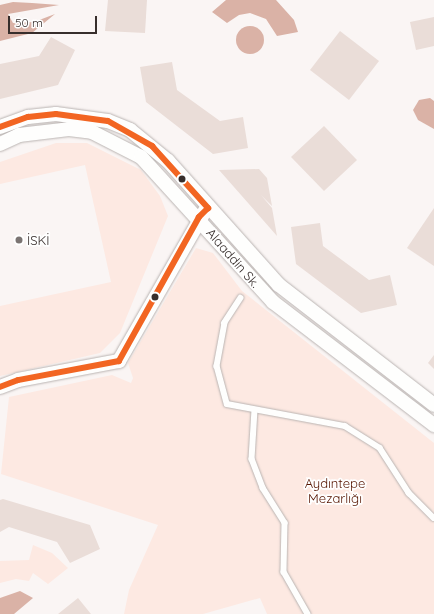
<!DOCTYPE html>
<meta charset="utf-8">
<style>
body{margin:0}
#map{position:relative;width:434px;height:614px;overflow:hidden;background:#faf5f4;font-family:Quicksand,sans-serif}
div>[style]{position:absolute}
.green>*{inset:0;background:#fde9e2}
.water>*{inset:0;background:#dab2a6}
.round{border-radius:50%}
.building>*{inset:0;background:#eaddd8}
.roads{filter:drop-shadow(0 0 1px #bab4b2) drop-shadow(0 0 1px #bab4b2)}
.service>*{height:5.5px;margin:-2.75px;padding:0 2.75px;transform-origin:2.75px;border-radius:2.75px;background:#fefefd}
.tertiary>*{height:14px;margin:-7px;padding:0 7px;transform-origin:7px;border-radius:7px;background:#fefefd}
.bus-1>*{height:6px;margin:-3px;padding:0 3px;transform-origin:3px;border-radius:3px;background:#f26522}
.dots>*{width:11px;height:11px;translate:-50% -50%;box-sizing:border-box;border:2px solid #fff;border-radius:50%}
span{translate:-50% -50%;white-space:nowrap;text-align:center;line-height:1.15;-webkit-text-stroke:3.5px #fff;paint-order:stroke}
.poi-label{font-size:13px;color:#372e2c}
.left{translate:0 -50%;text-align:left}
.street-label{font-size:13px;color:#372e2c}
.park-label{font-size:13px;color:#561500}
.scale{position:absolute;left:8px;top:16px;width:89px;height:18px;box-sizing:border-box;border:2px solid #372e2c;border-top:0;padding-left:5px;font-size:12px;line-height:14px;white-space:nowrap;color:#372e2c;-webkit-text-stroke:3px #fff;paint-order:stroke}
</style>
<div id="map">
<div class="green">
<div style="clip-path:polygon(56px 143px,87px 143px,141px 170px,160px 196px,168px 216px,120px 333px,100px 353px,0 376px,0 306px,111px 282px,85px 165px,0 184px,0 162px)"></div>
<div style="clip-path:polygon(196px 248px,213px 253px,242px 291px,434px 443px,434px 614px,267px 614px,260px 598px,203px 614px,124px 614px,129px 590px,158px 525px,1px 474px,9px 397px,112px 375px,131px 383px,133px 378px,128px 363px)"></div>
<div style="clip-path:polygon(33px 545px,52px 553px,68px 568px,48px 584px,33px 573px,29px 581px,16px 579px,0 583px,0 561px,29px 560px)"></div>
</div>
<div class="water">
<div style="clip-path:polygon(226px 0,276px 0,294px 20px,298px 32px,277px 36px,266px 19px,250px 13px,239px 15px,227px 23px,212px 12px)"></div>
<div style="clip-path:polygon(13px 2px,32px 3px,59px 5px,8px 14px,13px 23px,34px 22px,55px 14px,32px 33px,0 41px,0 5px)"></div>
<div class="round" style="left:236px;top:26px;width:28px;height:28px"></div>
<div style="clip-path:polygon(430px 98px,434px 101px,434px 129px,418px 120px,413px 110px,419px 100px)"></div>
<div style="clip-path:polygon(20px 591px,33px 598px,14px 614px,0 614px,0 598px)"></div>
</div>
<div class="building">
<div style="clip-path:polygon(108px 0,147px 0,145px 33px,105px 31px)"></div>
<div style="clip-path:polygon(434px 17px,434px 46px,416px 50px,410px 22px)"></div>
<div style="clip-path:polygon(340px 31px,379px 61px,349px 100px,310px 70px)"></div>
<div style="clip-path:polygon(51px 37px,75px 50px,58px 85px,0 99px,0 64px,39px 56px)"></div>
<div style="clip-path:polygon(172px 62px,177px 90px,220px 121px,243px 117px,248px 148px,213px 154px,146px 102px,140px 67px)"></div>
<div style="clip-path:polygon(324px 126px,357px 160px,324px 191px,291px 157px)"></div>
<div style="clip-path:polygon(259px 169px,267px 178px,272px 206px,261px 195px,272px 208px,277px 236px,219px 170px)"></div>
<div style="clip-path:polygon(434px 208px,434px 266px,407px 248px)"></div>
<div style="clip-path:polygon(320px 223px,323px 246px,369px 280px,390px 275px,397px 305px,361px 313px,296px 264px,291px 227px)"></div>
<div style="clip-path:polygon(434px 355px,434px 369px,428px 363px)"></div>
<div style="clip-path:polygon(3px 499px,90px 525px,100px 549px,70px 563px,57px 542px,9px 527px,0 532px,0 500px)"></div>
<div style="clip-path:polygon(78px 598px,91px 614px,58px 614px)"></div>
</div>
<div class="roads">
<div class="service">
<div style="left:241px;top:298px;width:30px;rotate:123deg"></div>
<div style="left:225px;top:323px;width:44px;rotate:100.5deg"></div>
<div style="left:217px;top:366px;width:39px;rotate:75deg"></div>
<div style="left:227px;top:404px;width:120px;rotate:10.6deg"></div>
<div style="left:345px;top:426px;width:41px;rotate:32.2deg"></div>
<div style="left:380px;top:448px;width:54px;rotate:57.2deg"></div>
<div style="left:409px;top:493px;width:35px;rotate:45deg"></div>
<div style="left:255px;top:410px;width:49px;rotate:93.5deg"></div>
<div style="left:252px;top:459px;width:31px;rotate:69deg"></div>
<div style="left:263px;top:488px;width:41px;rotate:57.8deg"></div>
<div style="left:285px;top:523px;width:49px;rotate:91.2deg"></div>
<div style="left:284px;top:572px;width:48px;rotate:60.3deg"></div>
</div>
<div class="tertiary">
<div style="left:0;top:127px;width:30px;rotate:-20deg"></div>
<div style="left:28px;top:117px;width:28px;rotate:-6deg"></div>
<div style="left:56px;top:114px;width:52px;rotate:7.7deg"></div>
<div style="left:108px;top:121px;width:24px;rotate:22deg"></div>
<div style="left:130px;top:130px;width:49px;rotate:39.2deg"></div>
<div style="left:168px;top:161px;width:166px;rotate:48.2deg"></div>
<div style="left:279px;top:285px;width:196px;rotate:37.7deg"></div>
<div style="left:0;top:144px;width:21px;rotate:-25deg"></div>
<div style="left:19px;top:135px;width:50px;rotate:-6.8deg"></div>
<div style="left:69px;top:129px;width:23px;rotate:7deg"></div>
<div style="left:92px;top:132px;width:55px;rotate:27deg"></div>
<div style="left:141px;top:157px;width:196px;rotate:47.7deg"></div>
<div style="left:273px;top:302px;width:203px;rotate:37.4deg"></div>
<div style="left:0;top:387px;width:19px;rotate:-21deg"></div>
<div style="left:18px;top:380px;width:103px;rotate:-10.7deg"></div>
<div style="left:119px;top:361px;width:173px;rotate:-60.2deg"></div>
</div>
</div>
<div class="bus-1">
<div style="left:0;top:127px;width:30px;rotate:-20deg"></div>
<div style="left:28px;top:117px;width:28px;rotate:-6deg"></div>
<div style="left:56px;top:114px;width:52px;rotate:7.7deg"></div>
<div style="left:108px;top:121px;width:51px;rotate:29.6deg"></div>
<div style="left:152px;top:146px;width:84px;rotate:47.9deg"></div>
<div style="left:208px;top:208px;width:13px;rotate:135deg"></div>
<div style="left:199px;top:217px;width:165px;rotate:119.1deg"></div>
<div style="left:119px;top:361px;width:103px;rotate:169.3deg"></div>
<div style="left:18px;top:380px;width:19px;rotate:159deg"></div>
</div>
<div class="dots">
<div style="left:182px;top:179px;background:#372e2c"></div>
<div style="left:19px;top:240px;background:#7b7472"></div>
<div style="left:155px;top:297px;background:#372e2c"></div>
</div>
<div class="poi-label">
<span class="left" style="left:27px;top:240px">İSKİ</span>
</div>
<div class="street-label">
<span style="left:233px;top:258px;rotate:49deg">Alaaddin Sk.</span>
</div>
<div class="park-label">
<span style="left:335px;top:491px">Aydıntepe<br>Mezarlığı</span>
</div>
<div class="scale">50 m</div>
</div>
